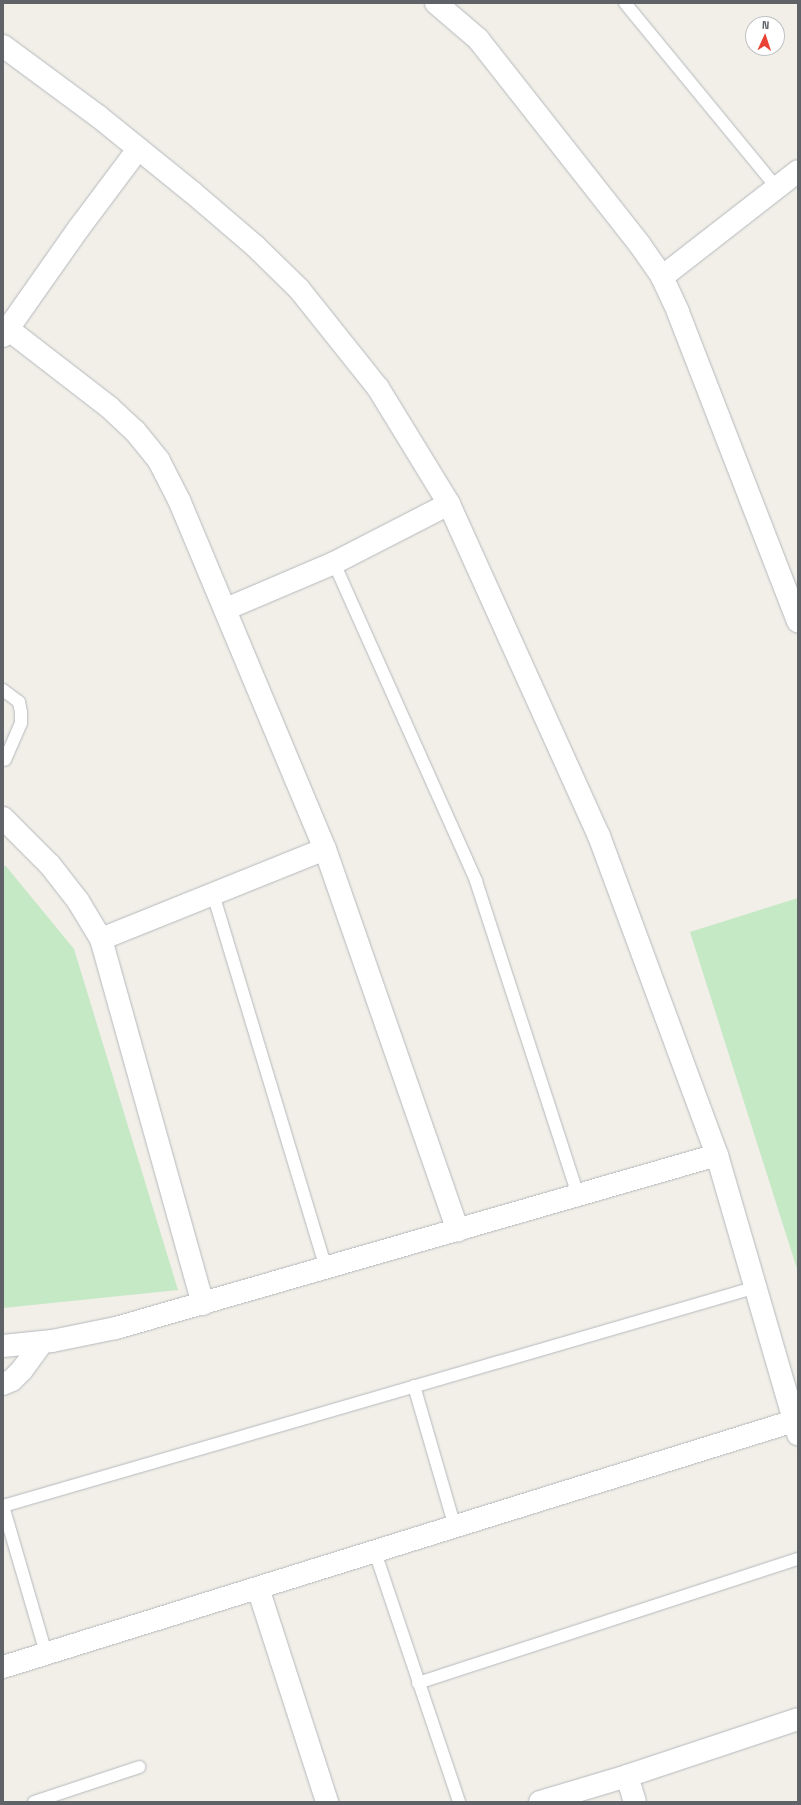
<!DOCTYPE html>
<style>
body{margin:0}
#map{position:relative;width:801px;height:1805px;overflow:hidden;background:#f1efe8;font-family:"Space Grotesk",sans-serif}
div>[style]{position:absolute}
.green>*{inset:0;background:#c5e8c5}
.roads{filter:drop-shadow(0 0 1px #b5b8bc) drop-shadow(0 0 1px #b5b8bc)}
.lane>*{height:12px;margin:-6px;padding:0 6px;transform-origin:6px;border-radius:6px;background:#fff}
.street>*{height:22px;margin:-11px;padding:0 11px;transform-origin:11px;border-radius:11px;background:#fff}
.secondary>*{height:22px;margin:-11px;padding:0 11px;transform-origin:11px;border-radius:11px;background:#fff}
span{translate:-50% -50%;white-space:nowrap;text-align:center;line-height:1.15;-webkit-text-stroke:4px #fff;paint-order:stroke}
.frame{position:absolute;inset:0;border:4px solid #5f6368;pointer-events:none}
.north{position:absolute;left:745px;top:16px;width:40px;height:40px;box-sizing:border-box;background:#fff;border:1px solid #bfc1c3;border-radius:50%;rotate:3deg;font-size:11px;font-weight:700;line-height:16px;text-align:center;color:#5f6368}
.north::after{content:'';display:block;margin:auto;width:14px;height:18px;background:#ea4335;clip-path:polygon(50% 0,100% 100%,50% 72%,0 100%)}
</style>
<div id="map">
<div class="green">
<div style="clip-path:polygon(5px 865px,74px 949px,178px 1290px,3px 1308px,3px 871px)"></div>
<div style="clip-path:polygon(798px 898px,798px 1272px,690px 932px)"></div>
</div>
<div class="roads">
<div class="lane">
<div style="left:625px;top:3px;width:238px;rotate:50.6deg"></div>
<div style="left:334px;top:563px;width:348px;rotate:65.9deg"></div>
<div style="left:476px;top:881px;width:329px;rotate:72deg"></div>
<div style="left:3px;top:690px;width:20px;rotate:37deg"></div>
<div style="left:19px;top:702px;width:10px;rotate:79deg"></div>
<div style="left:21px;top:712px;width:11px;rotate:90deg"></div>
<div style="left:21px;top:723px;width:40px;rotate:113.4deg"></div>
<div style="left:213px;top:894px;width:391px;rotate:73.2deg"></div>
<div style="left:414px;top:1386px;width:147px;rotate:73.8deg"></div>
<div style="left:3px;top:1506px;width:785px;rotate:-16.2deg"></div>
<div style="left:3px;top:1506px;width:153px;rotate:73.7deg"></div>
<div style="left:375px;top:1552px;width:264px;rotate:71.4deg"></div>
<div style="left:418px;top:1683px;width:400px;rotate:-18.1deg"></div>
<div style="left:34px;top:1802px;width:111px;rotate:-18.4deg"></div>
</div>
<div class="street">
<div style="left:436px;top:3px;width:55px;rotate:40.6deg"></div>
<div style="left:478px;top:39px;width:262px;rotate:51.8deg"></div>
<div style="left:640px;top:245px;width:39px;rotate:55deg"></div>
<div style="left:662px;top:277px;width:38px;rotate:65deg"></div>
<div style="left:678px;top:312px;width:332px;rotate:68.8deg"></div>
<div style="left:3px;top:46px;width:118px;rotate:36.4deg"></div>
<div style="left:98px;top:116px;width:121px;rotate:39deg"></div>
<div style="left:192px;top:192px;width:83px;rotate:40.6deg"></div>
<div style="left:255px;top:246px;width:62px;rotate:44.3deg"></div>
<div style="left:299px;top:289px;width:127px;rotate:51.4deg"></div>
<div style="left:378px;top:388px;width:136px;rotate:58.5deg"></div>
<div style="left:449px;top:504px;width:364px;rotate:65.7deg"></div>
<div style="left:599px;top:836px;width:340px;rotate:69.7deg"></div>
<div style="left:717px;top:1155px;width:291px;rotate:73.8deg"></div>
<div style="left:662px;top:277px;width:172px;rotate:-37.9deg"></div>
<div style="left:8px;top:329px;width:128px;rotate:37.7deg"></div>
<div style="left:109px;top:407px;width:35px;rotate:43deg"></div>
<div style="left:135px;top:431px;width:38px;rotate:51deg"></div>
<div style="left:159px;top:461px;width:44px;rotate:62.9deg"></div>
<div style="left:179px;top:500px;width:378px;rotate:67.3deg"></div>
<div style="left:325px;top:849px;width:404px;rotate:70.8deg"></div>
<div style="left:3px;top:336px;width:132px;rotate:-54.9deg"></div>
<div style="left:79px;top:228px;width:99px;rotate:-53.2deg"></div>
<div style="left:226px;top:609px;width:117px;rotate:-23.1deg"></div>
<div style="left:334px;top:563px;width:129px;rotate:-27.2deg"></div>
<div style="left:3px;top:818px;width:66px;rotate:45deg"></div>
<div style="left:50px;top:865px;width:46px;rotate:52.1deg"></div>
<div style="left:78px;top:901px;width:44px;rotate:58.8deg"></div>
<div style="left:101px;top:939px;width:379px;rotate:74.4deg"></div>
<div style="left:101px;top:939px;width:241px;rotate:-21.9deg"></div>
<div style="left:3px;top:1346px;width:49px;rotate:-5.8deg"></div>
<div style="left:52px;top:1341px;width:65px;rotate:-11.5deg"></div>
<div style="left:116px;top:1328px;width:625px;rotate:-16.06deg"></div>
<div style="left:3px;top:1384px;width:10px;rotate:-24deg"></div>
<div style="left:12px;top:1380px;width:14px;rotate:-45deg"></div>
<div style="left:22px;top:1370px;width:34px;rotate:-54deg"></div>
<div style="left:258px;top:1588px;width:225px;rotate:72.1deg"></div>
<div style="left:3px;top:1667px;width:828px;rotate:-17.28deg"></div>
<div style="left:627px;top:1776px;width:27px;rotate:73deg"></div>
</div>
<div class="secondary">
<div style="left:540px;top:1802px;width:91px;rotate:-16.6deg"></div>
<div style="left:627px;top:1776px;width:180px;rotate:-18.4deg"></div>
</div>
</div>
<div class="frame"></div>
<div class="north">N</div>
</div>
